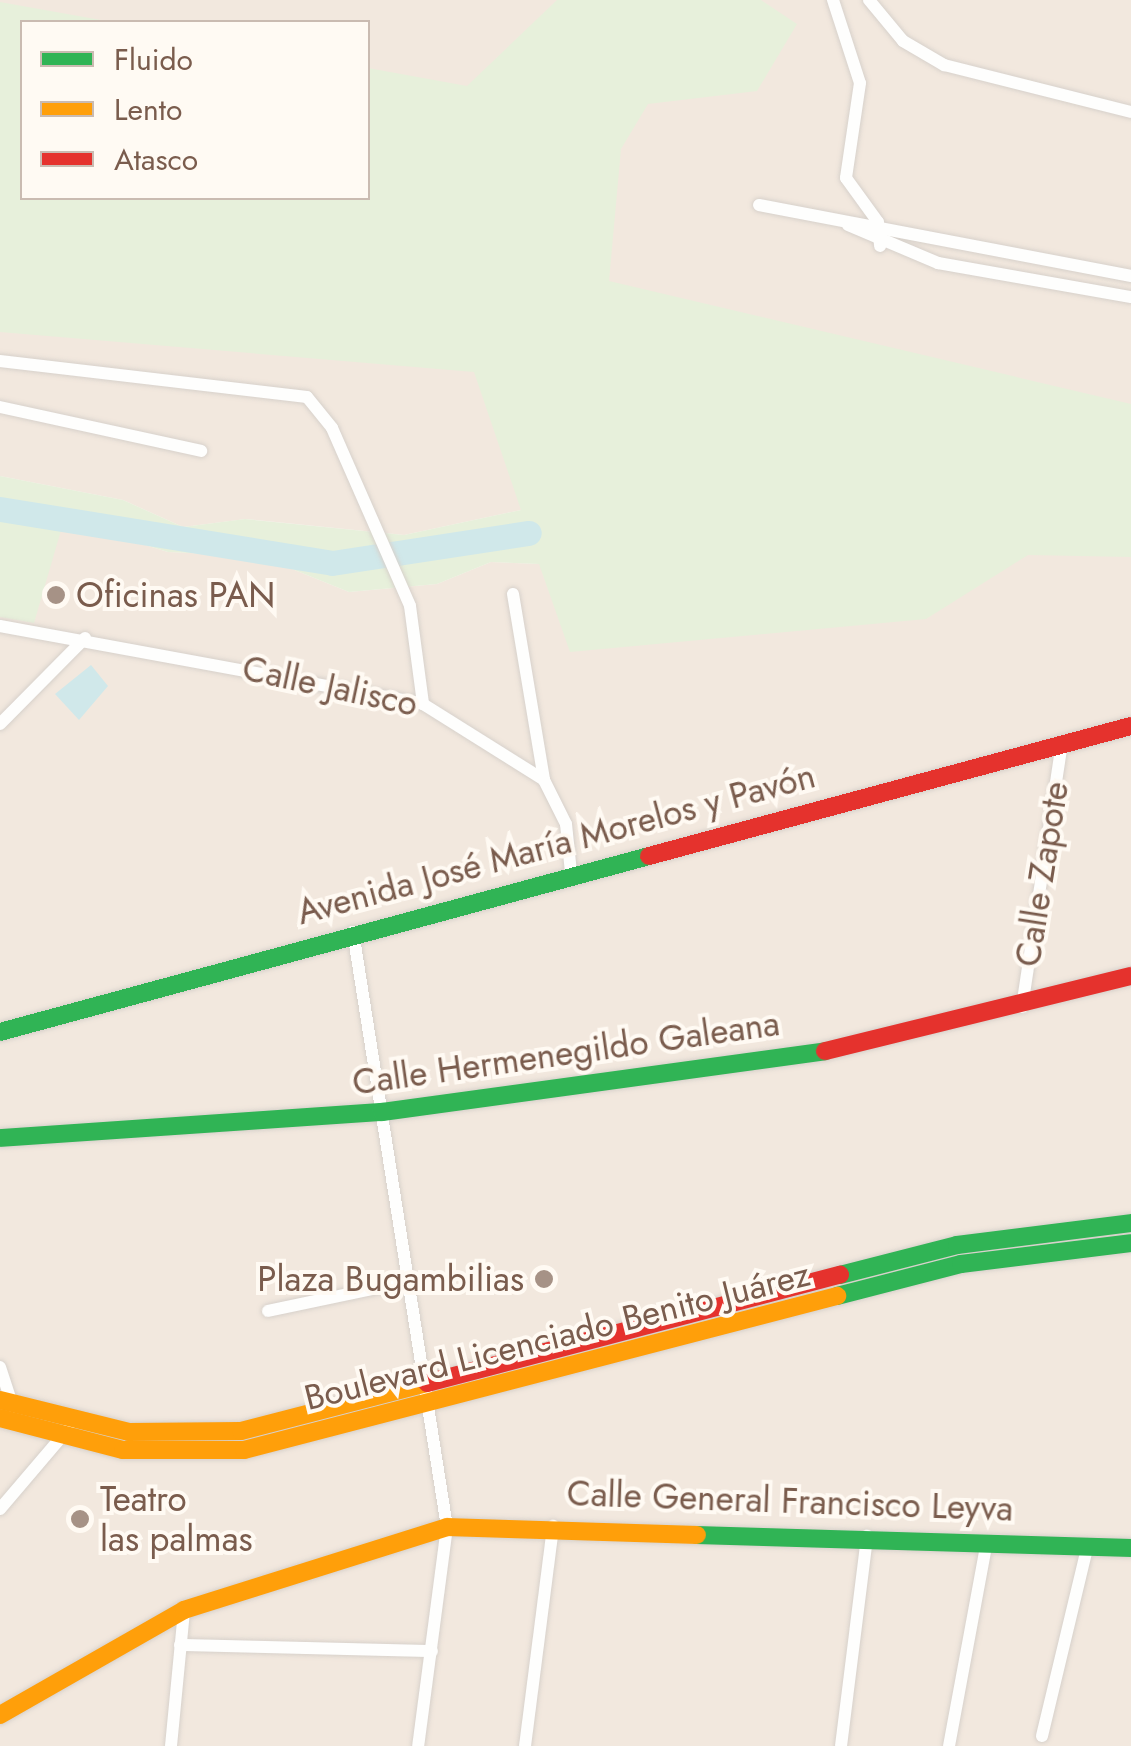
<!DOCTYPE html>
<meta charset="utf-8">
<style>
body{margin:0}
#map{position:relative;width:1131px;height:1746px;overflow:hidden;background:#f9f5f0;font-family:Jost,sans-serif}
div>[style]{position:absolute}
.residential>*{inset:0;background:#f2e8de}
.green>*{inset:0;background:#e7f0db}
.water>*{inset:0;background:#d0e8ea}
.river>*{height:25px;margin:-12.5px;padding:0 12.5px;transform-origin:12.5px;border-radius:12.5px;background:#d0e8ea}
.roads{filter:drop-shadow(0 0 2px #d7d1cb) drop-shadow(0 0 2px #d7d1cb)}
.street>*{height:12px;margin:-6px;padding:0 6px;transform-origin:6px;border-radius:6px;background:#fefefd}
.fast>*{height:18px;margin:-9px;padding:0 9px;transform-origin:9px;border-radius:9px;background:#30b455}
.slow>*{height:18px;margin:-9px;padding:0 9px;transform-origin:9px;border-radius:9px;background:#ff9f0a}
.jam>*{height:18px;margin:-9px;padding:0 9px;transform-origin:9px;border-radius:9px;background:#e5322d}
.dots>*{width:28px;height:28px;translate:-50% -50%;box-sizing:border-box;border:5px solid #fffaf3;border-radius:50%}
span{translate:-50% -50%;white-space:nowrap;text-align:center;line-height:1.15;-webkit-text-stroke:8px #fffaf3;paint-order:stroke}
.poi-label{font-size:35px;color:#7a5c4d}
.left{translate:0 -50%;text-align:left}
.right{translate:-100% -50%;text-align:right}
.street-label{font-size:35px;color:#7a5c4d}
.legend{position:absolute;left:20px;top:20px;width:350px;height:180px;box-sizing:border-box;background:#fffaf3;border:2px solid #cabbb1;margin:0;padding:12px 18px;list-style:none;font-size:30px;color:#7a5c4d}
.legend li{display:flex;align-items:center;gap:20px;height:50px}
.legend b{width:50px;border:2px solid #cabbb1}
</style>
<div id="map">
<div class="residential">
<div style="clip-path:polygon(evenodd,0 0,1131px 0,1131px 1746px,0 1746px,0 593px,64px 520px,168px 552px,260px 556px,349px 592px,437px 584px,491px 562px,539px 564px,521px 510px,404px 535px,246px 519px,183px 527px,123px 500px,0 476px,0 0,22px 22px,368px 22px,368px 198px,22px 198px,22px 22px)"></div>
</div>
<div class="green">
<div style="clip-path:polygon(557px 0,761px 0,797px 24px,757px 91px,648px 104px,621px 149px,609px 281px,1131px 404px,1131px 557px,1028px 555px,926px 619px,570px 652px,539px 564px,491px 562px,437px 584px,349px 592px,260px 556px,168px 552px,64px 520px,34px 623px,0 617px,0 476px,123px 500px,183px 527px,245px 519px,404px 535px,521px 510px,474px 372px,0 332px,0 2px,112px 22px,22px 22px,22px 198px,368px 198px,368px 68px,467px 86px)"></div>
</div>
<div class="water">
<div style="clip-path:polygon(91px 665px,108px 686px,79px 720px,55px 694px)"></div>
</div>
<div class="river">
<div style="left:0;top:509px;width:336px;rotate:9.2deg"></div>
<div style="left:332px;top:563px;width:199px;rotate:-8.7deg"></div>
</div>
<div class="roads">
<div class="street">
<div style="left:833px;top:0;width:87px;rotate:72deg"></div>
<div style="left:860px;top:83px;width:96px;rotate:98.4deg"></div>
<div style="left:846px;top:178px;width:54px;rotate:54deg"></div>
<div style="left:878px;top:222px;width:24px;rotate:85deg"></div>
<div style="left:869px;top:0;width:53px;rotate:50.3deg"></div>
<div style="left:903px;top:41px;width:48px;rotate:30.3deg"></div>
<div style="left:944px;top:65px;width:193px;rotate:14.1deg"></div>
<div style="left:759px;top:205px;width:379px;rotate:10.8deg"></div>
<div style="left:848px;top:225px;width:98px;rotate:22.9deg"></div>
<div style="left:938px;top:263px;width:196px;rotate:10deg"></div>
<div style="left:0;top:361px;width:309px;rotate:6.7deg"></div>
<div style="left:307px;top:397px;width:40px;rotate:51deg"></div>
<div style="left:332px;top:428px;width:194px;rotate:66.3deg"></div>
<div style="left:410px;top:606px;width:99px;rotate:82.4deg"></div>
<div style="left:0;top:407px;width:206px;rotate:12.3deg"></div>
<div style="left:513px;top:594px;width:189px;rotate:80.5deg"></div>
<div style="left:0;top:626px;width:430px;rotate:10.4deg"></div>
<div style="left:423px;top:704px;width:143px;rotate:32.1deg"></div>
<div style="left:544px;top:780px;width:49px;rotate:63.4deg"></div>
<div style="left:566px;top:824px;width:48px;rotate:84.1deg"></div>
<div style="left:0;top:724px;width:121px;rotate:-45.3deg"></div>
<div style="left:353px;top:932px;width:602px;rotate:81.02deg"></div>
<div style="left:447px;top:1527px;width:221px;rotate:97.5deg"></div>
<div style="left:1022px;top:1007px;width:267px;rotate:-81.4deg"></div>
<div style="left:268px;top:1311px;width:145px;rotate:-11.9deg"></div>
<div style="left:0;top:1367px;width:42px;rotate:72deg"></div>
<div style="left:0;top:1509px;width:106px;rotate:-49.6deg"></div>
<div style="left:180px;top:1645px;width:252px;rotate:1.4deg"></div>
<div style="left:1042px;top:1736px;width:196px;rotate:-76.5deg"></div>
<div style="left:171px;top:1746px;width:137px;rotate:-84.5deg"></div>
<div style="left:525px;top:1746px;width:222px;rotate:-82.7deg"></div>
<div style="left:841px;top:1746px;width:212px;rotate:-82.9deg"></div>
<div style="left:949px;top:1746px;width:208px;rotate:-79.5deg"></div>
</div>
<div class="fast">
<div style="left:0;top:1032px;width:672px;rotate:-15.17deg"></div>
<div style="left:0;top:1138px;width:383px;rotate:-3.9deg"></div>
<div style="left:382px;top:1112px;width:447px;rotate:-7.8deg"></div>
<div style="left:840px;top:1275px;width:121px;rotate:-14.4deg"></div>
<div style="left:957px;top:1245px;width:175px;rotate:-7.2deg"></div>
<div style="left:837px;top:1296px;width:128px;rotate:-14.5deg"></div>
<div style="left:961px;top:1264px;width:171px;rotate:-7deg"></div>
<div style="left:697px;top:1535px;width:434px;rotate:1.7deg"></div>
</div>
<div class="slow">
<div style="left:0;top:1400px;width:133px;rotate:13.9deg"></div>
<div style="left:129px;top:1432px;width:112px;rotate:-0.5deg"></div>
<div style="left:241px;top:1431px;width:192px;rotate:-14.5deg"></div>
<div style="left:0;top:1418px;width:127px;rotate:14.6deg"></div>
<div style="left:123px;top:1450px;width:121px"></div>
<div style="left:244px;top:1450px;width:613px;rotate:-14.56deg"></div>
<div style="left:0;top:1715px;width:212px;rotate:-29.7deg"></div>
<div style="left:184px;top:1610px;width:276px;rotate:-17.5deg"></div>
<div style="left:447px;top:1527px;width:250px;rotate:1.8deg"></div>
</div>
<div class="jam">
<div style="left:649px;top:856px;width:499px;rotate:-15.1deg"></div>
<div style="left:825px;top:1051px;width:315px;rotate:-13.8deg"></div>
<div style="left:427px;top:1383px;width:427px;rotate:-14.7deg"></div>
</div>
</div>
<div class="dots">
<div style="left:56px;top:595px;background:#a69286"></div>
<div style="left:544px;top:1279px;background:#a69286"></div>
<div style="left:80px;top:1519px;background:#a69286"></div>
</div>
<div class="poi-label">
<span class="left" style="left:76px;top:595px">Oficinas PAN</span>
<span class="right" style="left:524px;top:1279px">Plaza Bugambilias</span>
<span class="left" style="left:100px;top:1519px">Teatro<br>las palmas</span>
</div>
<div class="street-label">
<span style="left:330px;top:686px;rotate:12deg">Calle Jalisco</span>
<span style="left:556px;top:844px;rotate:-15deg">Avenida José María Morelos y Pavón</span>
<span style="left:1042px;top:874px;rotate:-81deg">Calle Zapote</span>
<span style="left:566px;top:1053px;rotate:-8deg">Calle Hermenegildo Galeana</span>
<span style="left:557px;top:1336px;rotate:-14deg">Boulevard Licenciado Benito Juárez</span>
<span style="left:790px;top:1501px;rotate:2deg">Calle General Francisco Leyva</span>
</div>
<ul class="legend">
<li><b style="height:12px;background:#30b455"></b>Fluido</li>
<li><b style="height:12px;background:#ff9f0a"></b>Lento</li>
<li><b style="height:12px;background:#e5322d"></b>Atasco</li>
</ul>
</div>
